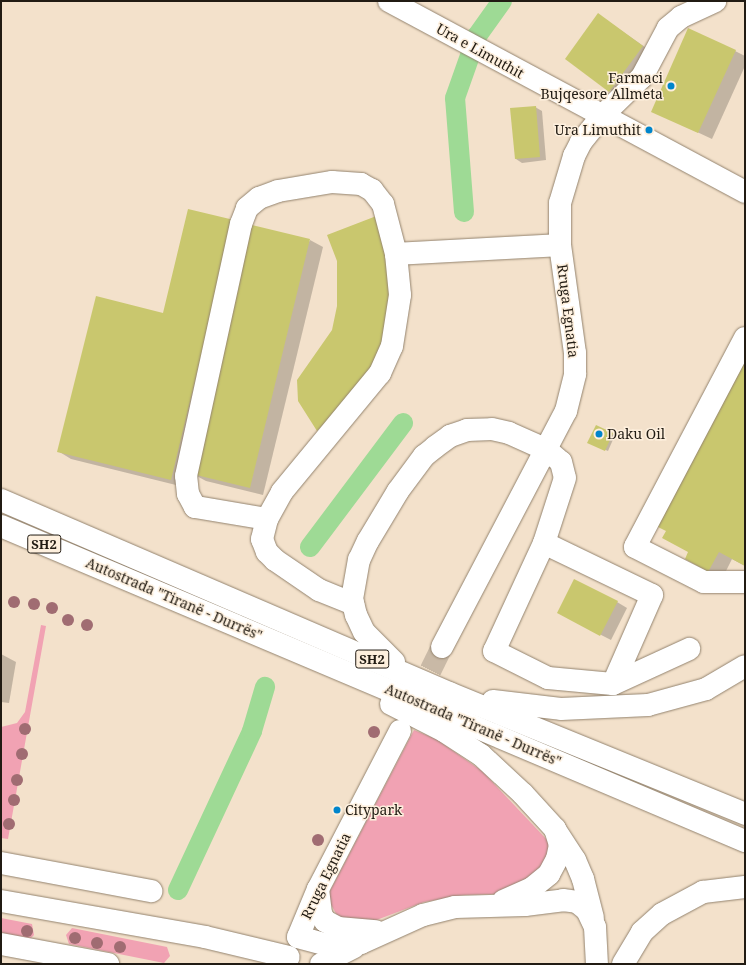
<!DOCTYPE html>
<meta charset="utf-8">
<style>
body{margin:0}
#map{position:relative;width:746px;height:965px;overflow:hidden;background:#f3e1cb;font-family:"Noto Serif",serif}
div>[style]{position:absolute}
.green>*{inset:0;background:#f1a2b3}
.shadow>*{inset:0;background:#0003}
.canal>*{height:20px;margin:-10px;padding:0 10px;transform-origin:10px;border-radius:10px;background:#9eda95}
.building>*{inset:0;background:#c9c76e}
.major-tunnel>*{height:22px;margin-top:-11px;transform-origin:0;background:repeating-linear-gradient(90deg,#c9b9a6 0 22px,transparent 0 33px)}
.roads{filter:drop-shadow(0 0 1px #93836e) drop-shadow(0 0 1px #93836e)}
.minor>*{height:22px;margin:-11px;padding:0 11px;transform-origin:11px;border-radius:11px;background:#fff}
.major>*{height:22px;margin:-11px;padding:0 11px;transform-origin:11px;border-radius:11px;background:#fff}
.highway>*{height:22px;margin:-11px;padding:0 11px;transform-origin:11px;border-radius:11px;background:#fff}
.trees>*{width:12px;height:12px;margin:-6px;border-radius:50%;background:#a06c72}
.dots>*{width:11px;height:11px;translate:-50% -50%;box-sizing:border-box;border:2px solid #fdefdd;border-radius:50%}
span{translate:-50% -50%;white-space:nowrap;text-align:center;line-height:1.15;-webkit-text-stroke:3px #fdefdd;paint-order:stroke}
.shield-label span{padding:1px 3px;background:#fdefdd;border:1px solid;border-radius:3px;-webkit-text-stroke-width:0}
.shield-label{font-size:13px;color:#211b13;font-weight:700}
.street-label{font-size:14px;color:#211b13}
.poi-label{font-size:14px;color:#211b13}
.right{translate:-100% -50%;text-align:right}
.left{translate:0 -50%;text-align:left}
.frame{position:absolute;inset:0;border:2px solid #211b13;pointer-events:none}
</style>
<div id="map">
<div class="green">
<div style="clip-path:polygon(41px 625px,46px 626px,8px 839px,1px 838px,1px 727px,17px 723px,25px 712px)"></div>
<div style="clip-path:polygon(414px 730px,436px 739px,482px 771px,550px 843px,551px 852px,540px 871px,498px 894px,465px 895px,424px 902px,366px 924px,339px 919px,329px 901px,330px 891px)"></div>
<div style="clip-path:polygon(1px 918px,32px 924px,34px 935px,29px 940px,1px 934px)"></div>
<div style="clip-path:polygon(72px 928px,167px 947px,170px 956px,164px 963px,69px 944px,66px 935px)"></div>
</div>
<div class="shadow">
<div style="clip-path:polygon(599px 15px,652px 52px,620px 97px,566px 59px)"></div>
<div style="clip-path:polygon(735px 51px,745px 56px,745px 66px,712px 139px,652px 111px)"></div>
<div style="clip-path:polygon(535px 107px,542px 111px,546px 160px,522px 163px,516px 159px)"></div>
<div style="clip-path:polygon(234px 221px,184px 487px,71px 459px,58px 451px)"></div>
<div style="clip-path:polygon(310px 240px,323px 247px,263px 495px,206px 481px,193px 474px)"></div>
<div style="clip-path:polygon(745px 358px,745px 566px,732px 559px,722px 579px,699px 566px,690px 552px)"></div>
<div style="clip-path:polygon(612px 434px,615px 435px,608px 451px,592px 444px)"></div>
<div style="clip-path:polygon(617px 602px,627px 608px,611px 640px,568px 618px)"></div>
<div style="clip-path:polygon(1px 654px,16px 662px,9px 703px,1px 702px)"></div>
</div>
<div class="canal">
<div style="left:464px;top:212px;width:114px;rotate:-94.5deg"></div>
<div style="left:455px;top:98px;width:66px;rotate:-70.5deg"></div>
<div style="left:477px;top:36px;width:43px;rotate:-54.5deg"></div>
<div style="left:310px;top:547px;width:155px;rotate:-53.1deg"></div>
<div style="left:178px;top:890px;width:175px;rotate:-65deg"></div>
<div style="left:252px;top:731px;width:46px;rotate:-73.5deg"></div>
</div>
<div class="building">
<div style="clip-path:polygon(598px 13px,643px 46px,609px 92px,565px 59px)"></div>
<div style="clip-path:polygon(688px 28px,736px 50px,698px 133px,651px 112px)"></div>
<div style="clip-path:polygon(536px 106px,540px 157px,515px 159px,510px 108px)"></div>
<div style="clip-path:polygon(188px 209px,234px 220px,171px 480px,57px 452px,96px 296px,163px 313px)"></div>
<div style="clip-path:polygon(379px 215px,394px 280px,381px 348px,364px 382px,317px 431px,298px 401px,297px 380px,332px 330px,337px 306px,337px 261px,327px 235px)"></div>
<div style="clip-path:polygon(252px 225px,310px 239px,250px 488px,192px 474px)"></div>
<div style="clip-path:polygon(745px 356px,745px 566px,719px 552px,708px 572px,685px 559px,688px 552px,662px 538px,666px 531px,656px 526px)"></div>
<div style="clip-path:polygon(596px 425px,613px 433px,605px 451px,587px 443px)"></div>
<div style="clip-path:polygon(574px 579px,618px 601px,600px 636px,557px 613px)"></div>
</div>
<div class="major-tunnel">
<div style="left:416px;top:700px;width:59px;rotate:-63.9deg"></div>
</div>
<div class="roads">
<div class="minor">
<div style="left:601px;top:117px;width:57px;rotate:-44.3deg"></div>
<div style="left:642px;top:77px;width:55px;rotate:-62deg"></div>
<div style="left:668px;top:28px;width:17px;rotate:-40deg"></div>
<div style="left:681px;top:17px;width:38px;rotate:-25deg"></div>
<div style="left:396px;top:254px;width:164px;rotate:-3.1deg"></div>
<div style="left:745px;top:338px;width:236px;rotate:117.8deg"></div>
<div style="left:635px;top:547px;width:77px;rotate:26.9deg"></div>
<div style="left:704px;top:582px;width:41px"></div>
<div style="left:547px;top:450px;width:18px;rotate:41deg"></div>
<div style="left:561px;top:462px;width:16px;rotate:76deg"></div>
<div style="left:565px;top:478px;width:68px;rotate:107.9deg"></div>
<div style="left:544px;top:543px;width:119px;rotate:114.8deg"></div>
<div style="left:494px;top:651px;width:60px;rotate:26.6deg"></div>
<div style="left:548px;top:678px;width:65px;rotate:5.3deg"></div>
<div style="left:613px;top:684px;width:84px;rotate:-24.7deg"></div>
<div style="left:267px;top:519px;width:73px;rotate:-170.5deg"></div>
<div style="left:195px;top:507px;width:15px;rotate:-118deg"></div>
<div style="left:188px;top:494px;width:18px;rotate:-96deg"></div>
<div style="left:186px;top:476px;width:258px;rotate:-77.7deg"></div>
<div style="left:241px;top:224px;width:17px;rotate:-69deg"></div>
<div style="left:247px;top:208px;width:16px;rotate:-40deg"></div>
<div style="left:259px;top:198px;width:20px;rotate:-20deg"></div>
<div style="left:278px;top:191px;width:55px;rotate:-9.5deg"></div>
<div style="left:332px;top:182px;width:29px;rotate:4deg"></div>
<div style="left:361px;top:184px;width:13px;rotate:29deg"></div>
<div style="left:372px;top:190px;width:18px;rotate:52deg"></div>
<div style="left:383px;top:204px;width:52px;rotate:75.4deg"></div>
<div style="left:396px;top:254px;width:41px;rotate:84.4deg"></div>
<div style="left:400px;top:295px;width:52px;rotate:98.9deg"></div>
<div style="left:392px;top:346px;width:30px;rotate:114deg"></div>
<div style="left:380px;top:373px;width:154px;rotate:129.5deg"></div>
<div style="left:282px;top:492px;width:31px;rotate:119deg"></div>
<div style="left:267px;top:519px;width:21px;rotate:104deg"></div>
<div style="left:262px;top:539px;width:14px;rotate:69deg"></div>
<div style="left:267px;top:552px;width:11px;rotate:45deg"></div>
<div style="left:275px;top:560px;width:53px;rotate:34.3deg"></div>
<div style="left:319px;top:590px;width:37px;rotate:22deg"></div>
<div style="left:544px;top:543px;width:120px;rotate:25.7deg"></div>
<div style="left:652px;top:595px;width:97px;rotate:113.7deg"></div>
<div style="left:1px;top:863px;width:153px;rotate:10.6deg"></div>
<div style="left:1px;top:901px;width:207px;rotate:10deg"></div>
<div style="left:205px;top:937px;width:86px;rotate:13.4deg"></div>
<div style="left:1px;top:944px;width:109px;rotate:10.6deg"></div>
</div>
<div class="major">
<div style="left:389px;top:1px;width:404px;rotate:28.2deg"></div>
<div style="left:442px;top:647px;width:267px;rotate:-62.3deg"></div>
<div style="left:566px;top:411px;width:38px;rotate:-76deg"></div>
<div style="left:575px;top:374px;width:21px;rotate:-90deg"></div>
<div style="left:575px;top:353px;width:109px;rotate:-97.9deg"></div>
<div style="left:560px;top:245px;width:42px;rotate:-90deg"></div>
<div style="left:560px;top:203px;width:49px;rotate:-73.4deg"></div>
<div style="left:574px;top:156px;width:16px;rotate:-63deg"></div>
<div style="left:581px;top:142px;width:32px;rotate:-51deg"></div>
<div style="left:400px;top:731px;width:178px;rotate:117.4deg"></div>
<div style="left:318px;top:889px;width:52px;rotate:112.6deg"></div>
<div style="left:298px;top:937px;width:35px;rotate:15deg"></div>
<div style="left:332px;top:946px;width:29px;rotate:-6deg"></div>
<div style="left:361px;top:943px;width:68px;rotate:-24.3deg"></div>
<div style="left:423px;top:915px;width:33px;rotate:-14deg"></div>
<div style="left:455px;top:907px;width:70px;rotate:-1.6deg"></div>
<div style="left:525px;top:905px;width:38px;rotate:-7deg"></div>
<div style="left:563px;top:900px;width:14px;rotate:8deg"></div>
<div style="left:577px;top:902px;width:13px;rotate:39deg"></div>
<div style="left:587px;top:910px;width:19px;rotate:65deg"></div>
<div style="left:595px;top:927px;width:37px;rotate:87deg"></div>
<div style="left:556px;top:831px;width:35px;rotate:57deg"></div>
<div style="left:575px;top:860px;width:21px;rotate:67deg"></div>
<div style="left:583px;top:879px;width:40px;rotate:75.6deg"></div>
<div style="left:318px;top:889px;width:25px;rotate:83deg"></div>
<div style="left:321px;top:914px;width:8px;rotate:60deg"></div>
<div style="left:325px;top:921px;width:15px;rotate:28deg"></div>
<div style="left:338px;top:928px;width:38px;rotate:5deg"></div>
<div style="left:503px;top:901px;width:32px;rotate:-24deg"></div>
<div style="left:532px;top:888px;width:22px;rotate:-39deg"></div>
<div style="left:549px;top:874px;width:17px;rotate:-62deg"></div>
<div style="left:557px;top:859px;width:14px;rotate:-78deg"></div>
<div style="left:560px;top:845px;width:17px;rotate:-107deg"></div>
<div style="left:321px;top:964px;width:37px;rotate:-27deg"></div>
</div>
<div class="highway">
<div style="left:1px;top:500px;width:488px;rotate:23.3deg"></div>
<div style="left:449px;top:693px;width:320px;rotate:22.2deg"></div>
<div style="left:1px;top:526px;width:808px;rotate:22.95deg"></div>
<div style="left:394px;top:662px;width:42px;rotate:-135deg"></div>
<div style="left:364px;top:632px;width:19px;rotate:-115deg"></div>
<div style="left:356px;top:615px;width:16px;rotate:-104deg"></div>
<div style="left:352px;top:599px;width:40px;rotate:-80deg"></div>
<div style="left:359px;top:560px;width:21px;rotate:-65deg"></div>
<div style="left:368px;top:541px;width:58px;rotate:-59deg"></div>
<div style="left:398px;top:491px;width:44px;rotate:-53.4deg"></div>
<div style="left:424px;top:456px;width:14px;rotate:-39deg"></div>
<div style="left:435px;top:447px;width:19px;rotate:-36deg"></div>
<div style="left:450px;top:436px;width:18px;rotate:-19deg"></div>
<div style="left:467px;top:430px;width:25px;rotate:-2deg"></div>
<div style="left:492px;top:429px;width:17px;rotate:13deg"></div>
<div style="left:509px;top:433px;width:42px;rotate:24.1deg"></div>
<div style="left:493px;top:701px;width:68px;rotate:6.7deg"></div>
<div style="left:561px;top:709px;width:87px;rotate:-2.6deg"></div>
<div style="left:648px;top:705px;width:60px;rotate:-15.4deg"></div>
<div style="left:706px;top:689px;width:45px;rotate:-30.5deg"></div>
<div style="left:391px;top:704px;width:59px;rotate:27deg"></div>
<div style="left:444px;top:731px;width:44px;rotate:33deg"></div>
<div style="left:481px;top:755px;width:57px;rotate:42.9deg"></div>
<div style="left:523px;top:794px;width:47px;rotate:47.6deg"></div>
<div style="left:623px;top:964px;width:37px;rotate:-59deg"></div>
<div style="left:642px;top:932px;width:27px;rotate:-42deg"></div>
<div style="left:662px;top:914px;width:47px;rotate:-28.2deg"></div>
<div style="left:703px;top:892px;width:42px;rotate:-6.8deg"></div>
</div>
</div>
<div class="trees">
<div style="left:14px;top:602px"></div>
<div style="left:34px;top:604px"></div>
<div style="left:52px;top:608px"></div>
<div style="left:68px;top:620px"></div>
<div style="left:87px;top:625px"></div>
<div style="left:25px;top:729px"></div>
<div style="left:374px;top:732px"></div>
<div style="left:22px;top:754px"></div>
<div style="left:17px;top:780px"></div>
<div style="left:14px;top:800px"></div>
<div style="left:9px;top:824px"></div>
<div style="left:318px;top:840px"></div>
<div style="left:27px;top:931px"></div>
<div style="left:75px;top:938px"></div>
<div style="left:97px;top:943px"></div>
<div style="left:120px;top:947px"></div>
</div>
<div class="dots">
<div style="left:671px;top:86px;background:#0085cc"></div>
<div style="left:649px;top:130px;background:#0085cc"></div>
<div style="left:599px;top:434px;background:#0085cc"></div>
<div style="left:337px;top:810px;background:#0085cc"></div>
</div>
<div class="shield-label">
<span style="left:44px;top:544px">SH2</span>
<span style="left:372px;top:659px">SH2</span>
</div>
<div class="street-label">
<span style="left:480px;top:51px;rotate:29deg">Ura e Limuthit</span>
<span style="left:568px;top:311px;rotate:83deg">Rruga Egnatia</span>
<span style="left:174px;top:599px;rotate:23deg">Autostrada "Tiranë - Durrës"</span>
<span style="left:473px;top:725px;rotate:23deg">Autostrada "Tiranë - Durrës"</span>
<span style="left:326px;top:876px;rotate:-64deg">Rruga Egnatia</span>
</div>
<div class="poi-label">
<span class="right" style="left:663px;top:86px">Farmaci<br>Bujqesore Allmeta</span>
<span class="right" style="left:641px;top:130px">Ura Limuthit</span>
<span class="left" style="left:607px;top:434px">Daku Oil</span>
<span class="left" style="left:345px;top:810px">Citypark</span>
</div>
<div class="frame"></div>
</div>
